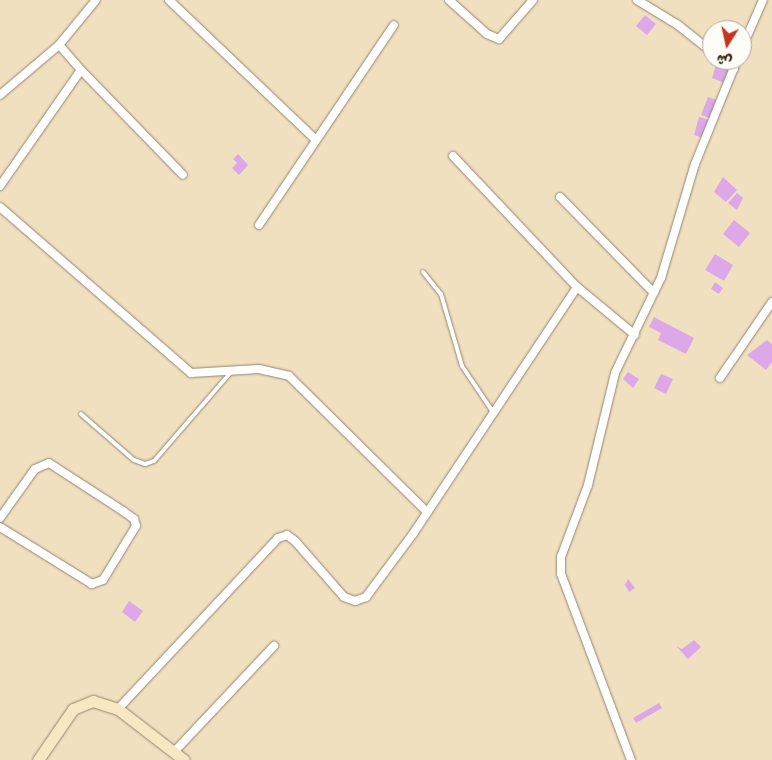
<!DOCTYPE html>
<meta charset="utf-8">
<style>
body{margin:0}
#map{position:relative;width:772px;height:760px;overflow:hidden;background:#f1e0c0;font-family:"Indie Flower","Playpen Sans Arabic",sans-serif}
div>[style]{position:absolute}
.building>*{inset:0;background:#dca8e7}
.roads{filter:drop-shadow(0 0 1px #96856f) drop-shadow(0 0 1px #96856f)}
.lane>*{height:4px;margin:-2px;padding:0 2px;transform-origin:2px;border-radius:2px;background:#fff}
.street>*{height:8px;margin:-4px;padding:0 4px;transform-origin:4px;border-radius:4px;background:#fff}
.secondary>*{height:11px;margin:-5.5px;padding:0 5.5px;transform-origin:5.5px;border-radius:5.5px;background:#f7e8c3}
span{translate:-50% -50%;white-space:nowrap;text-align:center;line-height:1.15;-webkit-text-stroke:4px #fdfcf7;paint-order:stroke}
.north{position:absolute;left:702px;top:20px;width:50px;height:50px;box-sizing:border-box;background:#fdfcf7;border:1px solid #afa8a0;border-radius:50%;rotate:190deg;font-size:14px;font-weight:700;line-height:20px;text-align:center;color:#3b2a1e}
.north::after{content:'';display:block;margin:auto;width:18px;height:22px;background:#c8321e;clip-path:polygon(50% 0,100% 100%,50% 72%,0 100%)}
</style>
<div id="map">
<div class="building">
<div style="clip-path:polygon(645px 15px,656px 24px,647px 35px,636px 26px)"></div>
<div style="clip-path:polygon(716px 65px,730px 69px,725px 83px,712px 78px)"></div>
<div style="clip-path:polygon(708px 97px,717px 100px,710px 118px,701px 115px)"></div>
<div style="clip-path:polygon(699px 117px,709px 120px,703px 138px,694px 135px)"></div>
<div style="clip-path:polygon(238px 154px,248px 165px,239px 175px,232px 168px,237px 163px,233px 159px)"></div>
<div style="clip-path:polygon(723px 177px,737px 190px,726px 202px,714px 192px)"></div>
<div style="clip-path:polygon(737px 193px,743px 198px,737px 210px,728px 203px)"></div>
<div style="clip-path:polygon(734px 220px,750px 233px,739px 247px,723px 234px)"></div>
<div style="clip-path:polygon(715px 254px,733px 265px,724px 281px,705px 270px)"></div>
<div style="clip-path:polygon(715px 282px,723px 288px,719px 294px,711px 289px)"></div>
<div style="clip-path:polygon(654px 317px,694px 338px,686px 354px,658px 340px,661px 333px,649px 327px)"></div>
<div style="clip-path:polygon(767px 340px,772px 344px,772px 362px,766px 370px,747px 355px)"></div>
<div style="clip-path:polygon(628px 372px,639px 379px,633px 388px,623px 379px)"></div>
<div style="clip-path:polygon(661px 374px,673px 379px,666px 394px,654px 388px)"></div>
<div style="clip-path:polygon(628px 579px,635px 588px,629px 592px,625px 585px)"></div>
<div style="clip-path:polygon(129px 601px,143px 611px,135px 622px,122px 612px)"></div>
<div style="clip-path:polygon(694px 640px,701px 647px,688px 659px,676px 646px,682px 649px)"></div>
<div style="clip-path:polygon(659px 703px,662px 708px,636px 723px,633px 718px)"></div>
</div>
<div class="roads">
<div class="lane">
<div style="left:423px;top:272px;width:28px;rotate:51deg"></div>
<div style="left:441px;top:294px;width:75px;rotate:73.7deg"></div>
<div style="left:462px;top:366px;width:55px;rotate:56deg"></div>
<div style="left:81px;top:414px;width:70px;rotate:41deg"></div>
<div style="left:134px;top:460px;width:12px;rotate:20deg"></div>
<div style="left:145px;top:464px;width:9px;rotate:-18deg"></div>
<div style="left:154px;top:461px;width:118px;rotate:-49.1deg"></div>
</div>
<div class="street">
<div style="left:169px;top:0;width:203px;rotate:43.6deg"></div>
<div style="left:449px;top:0;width:51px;rotate:41.8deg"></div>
<div style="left:487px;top:34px;width:13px;rotate:23deg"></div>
<div style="left:499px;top:39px;width:52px;rotate:-48.9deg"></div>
<div style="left:637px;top:0;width:48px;rotate:31.4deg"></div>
<div style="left:678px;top:25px;width:43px;rotate:38.5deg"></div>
<div style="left:742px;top:48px;width:52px;rotate:-66.4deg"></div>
<div style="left:722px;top:60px;width:15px;rotate:37deg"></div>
<div style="left:81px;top:70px;width:146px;rotate:45.8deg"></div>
<div style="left:0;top:95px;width:77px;rotate:-40.3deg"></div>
<div style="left:59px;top:45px;width:58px;rotate:-50.6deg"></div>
<div style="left:453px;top:156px;width:180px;rotate:46.6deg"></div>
<div style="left:0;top:186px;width:141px;rotate:-55.1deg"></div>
<div style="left:81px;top:70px;width:33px;rotate:-131deg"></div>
<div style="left:560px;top:197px;width:134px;rotate:45.6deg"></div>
<div style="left:0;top:207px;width:253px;rotate:41deg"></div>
<div style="left:191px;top:373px;width:68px;rotate:-3.4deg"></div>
<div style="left:259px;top:369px;width:31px;rotate:13deg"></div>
<div style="left:289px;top:376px;width:194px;rotate:44.6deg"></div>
<div style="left:259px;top:225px;width:241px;rotate:-56deg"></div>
<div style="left:720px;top:378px;width:92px;rotate:-55.6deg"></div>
<div style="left:0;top:518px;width:60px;rotate:-54.5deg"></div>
<div style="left:35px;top:469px;width:15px;rotate:-23deg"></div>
<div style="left:49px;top:463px;width:88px;rotate:33deg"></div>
<div style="left:123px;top:511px;width:14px;rotate:36deg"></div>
<div style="left:134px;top:519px;width:7px;rotate:74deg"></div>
<div style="left:136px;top:526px;width:63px;rotate:121.4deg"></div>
<div style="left:103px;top:580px;width:12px;rotate:160deg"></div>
<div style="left:92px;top:584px;width:108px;rotate:-148.2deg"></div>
<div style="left:118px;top:709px;width:234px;rotate:-46.9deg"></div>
<div style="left:278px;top:538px;width:9px;rotate:-18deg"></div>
<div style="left:287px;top:535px;width:10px;rotate:37deg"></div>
<div style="left:295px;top:541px;width:74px;rotate:48.8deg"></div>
<div style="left:344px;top:597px;width:12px;rotate:20deg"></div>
<div style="left:355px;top:601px;width:12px;rotate:-20deg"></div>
<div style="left:366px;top:597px;width:79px;rotate:-53.3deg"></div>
<div style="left:413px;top:534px;width:296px;rotate:-56.4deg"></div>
<div style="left:577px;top:287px;width:75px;rotate:39.6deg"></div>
<div style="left:174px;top:752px;width:146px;rotate:-46.7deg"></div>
<div style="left:631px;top:760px;width:199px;rotate:-110.6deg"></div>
<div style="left:561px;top:574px;width:17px;rotate:-90deg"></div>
<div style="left:561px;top:557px;width:77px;rotate:-69.4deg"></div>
<div style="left:588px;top:485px;width:115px;rotate:-76.4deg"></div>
<div style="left:615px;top:373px;width:106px;rotate:-64.2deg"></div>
<div style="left:661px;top:278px;width:119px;rotate:-73.4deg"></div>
<div style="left:695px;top:164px;width:112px;rotate:-68deg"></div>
</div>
<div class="secondary">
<div style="left:38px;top:760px;width:62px;rotate:-55.5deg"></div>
<div style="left:73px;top:709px;width:22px;rotate:-22deg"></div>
<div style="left:93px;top:701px;width:26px;rotate:18deg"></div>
<div style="left:118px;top:709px;width:83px;rotate:37.7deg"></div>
</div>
</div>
<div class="north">ش</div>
</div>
